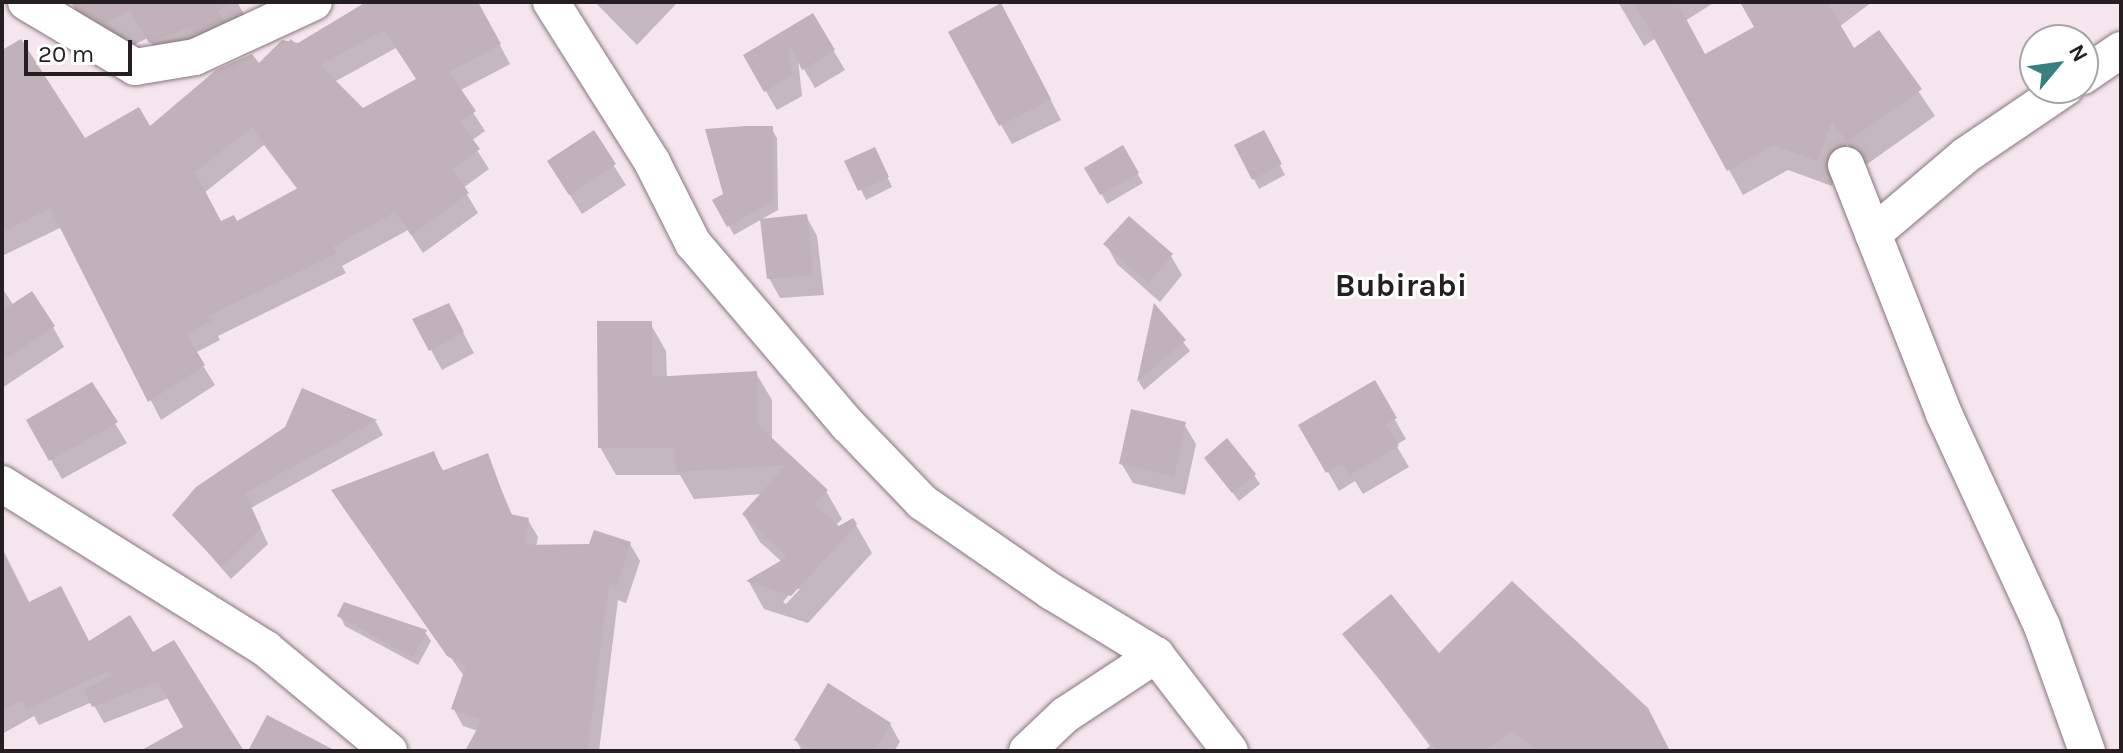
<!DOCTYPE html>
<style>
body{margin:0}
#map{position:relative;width:2123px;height:753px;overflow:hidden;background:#f5e5ed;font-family:Karla,sans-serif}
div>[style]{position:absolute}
.shadow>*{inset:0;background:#0003}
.building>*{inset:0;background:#c1b1b9}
.roads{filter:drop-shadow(0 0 2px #85767d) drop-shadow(0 0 2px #85767d)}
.minor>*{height:36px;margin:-18px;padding:0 18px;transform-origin:18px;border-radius:18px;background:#fff}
span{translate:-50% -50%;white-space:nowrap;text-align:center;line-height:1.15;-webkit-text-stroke:6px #fff;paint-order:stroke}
.quarter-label{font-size:32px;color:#251f22;font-weight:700}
.frame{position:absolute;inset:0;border:4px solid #251f22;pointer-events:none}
.north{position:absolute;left:2019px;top:24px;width:80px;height:80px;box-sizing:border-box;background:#fff;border:2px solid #a8a5a7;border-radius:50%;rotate:61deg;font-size:22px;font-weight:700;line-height:32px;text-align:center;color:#251f22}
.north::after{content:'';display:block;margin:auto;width:28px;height:36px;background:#378080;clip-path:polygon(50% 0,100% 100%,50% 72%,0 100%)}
.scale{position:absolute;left:24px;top:40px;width:108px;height:36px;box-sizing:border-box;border:4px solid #251f22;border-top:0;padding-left:10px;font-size:24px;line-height:28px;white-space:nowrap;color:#251f22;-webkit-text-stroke:6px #fff;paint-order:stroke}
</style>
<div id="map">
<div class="shadow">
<div style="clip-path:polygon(71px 2px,237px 2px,249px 23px,162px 61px,148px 38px,129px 47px,123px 39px,116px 43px,83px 23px)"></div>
<div style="clip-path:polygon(evenodd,367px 2px,477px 2px,510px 64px,459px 91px,485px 131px,471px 141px,489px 169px,463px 188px,478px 213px,423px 253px,408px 230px,342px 266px,346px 273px,218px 336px,220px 340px,195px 353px,215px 385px,161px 420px,62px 227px,2px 256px,2px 53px,84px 141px,150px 129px,259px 66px,291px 39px,297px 45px,367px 2px,396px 48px,418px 80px,363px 111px,334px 82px,396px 48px,367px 2px,264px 145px,298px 190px,237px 224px,221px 224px,204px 193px,264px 145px)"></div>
<div style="clip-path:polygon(595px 2px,678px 2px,637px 45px)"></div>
<div style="clip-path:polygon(1618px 2px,1715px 2px,1685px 21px,1705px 57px,1757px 28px,1742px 2px,1872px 2px,1839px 27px,1853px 51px,1879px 33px,1935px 116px,1863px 167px,1847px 144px,1832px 186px,1788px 170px,1743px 195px,1656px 38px,1644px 46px)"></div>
<div style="clip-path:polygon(813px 16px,845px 70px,815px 88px,798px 59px,802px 96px,777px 110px,745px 56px)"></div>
<div style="clip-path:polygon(1012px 25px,1061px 120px,1012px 144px,1001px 125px)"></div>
<div style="clip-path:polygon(771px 128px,777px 138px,778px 210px,734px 235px,715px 201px,726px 195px)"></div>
<div style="clip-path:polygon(593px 133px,626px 185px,582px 214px,561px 181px)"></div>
<div style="clip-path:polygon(1268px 142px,1285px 175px,1259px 189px,1237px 146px)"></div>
<div style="clip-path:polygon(1122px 148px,1143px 183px,1107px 204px,1087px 168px)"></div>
<div style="clip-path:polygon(879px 159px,892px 187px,866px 200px,847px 162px)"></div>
<div style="clip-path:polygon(806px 216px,817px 236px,824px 295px,780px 298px,769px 278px)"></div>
<div style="clip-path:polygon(1106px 244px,1171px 256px,1182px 275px,1160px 302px,1117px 264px)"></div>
<div style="clip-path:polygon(2px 288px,14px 306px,53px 327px,64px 347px,2px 388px)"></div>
<div style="clip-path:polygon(1155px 307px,1190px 351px,1144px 390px,1139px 382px)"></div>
<div style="clip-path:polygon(evenodd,650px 323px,666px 351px,667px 378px,756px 373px,772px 400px,772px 441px,826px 491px,842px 519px,835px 526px,856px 525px,872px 553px,808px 623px,764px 609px,749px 582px,782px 562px,760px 542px,744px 515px,762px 494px,694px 499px,680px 475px,616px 475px,600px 447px,650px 323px,794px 589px,800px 589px,786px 604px,783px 602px,794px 589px)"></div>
<div style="clip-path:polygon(459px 325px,474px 353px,442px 370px,431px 350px)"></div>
<div style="clip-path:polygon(1374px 383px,1406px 439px,1396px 445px,1409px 467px,1363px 494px,1355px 481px,1339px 491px,1301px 425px)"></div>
<div style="clip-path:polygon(91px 385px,127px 443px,62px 479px,28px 420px)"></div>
<div style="clip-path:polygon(303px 390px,376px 422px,383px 435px,251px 508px,268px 544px,231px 579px,175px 515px,286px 428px)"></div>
<div style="clip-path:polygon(1184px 424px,1196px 444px,1185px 495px,1133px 483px,1121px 463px)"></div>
<div style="clip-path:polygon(433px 453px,444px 472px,487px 456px,513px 517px,528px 520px,538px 537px,536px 547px,630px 544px,640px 561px,626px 603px,618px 600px,599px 751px,468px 751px,478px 731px,463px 726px,453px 708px,464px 676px,343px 507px)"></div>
<div style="clip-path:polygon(1206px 458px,1254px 475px,1260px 484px,1239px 501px)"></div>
<div style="clip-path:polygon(2px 550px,29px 604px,90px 643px,153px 655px,242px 751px,160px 751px,186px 728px,169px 698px,104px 723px,92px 702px,39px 725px,34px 716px,2px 734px)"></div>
<div style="clip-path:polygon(340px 616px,425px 632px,431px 641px,418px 665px,345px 626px)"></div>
<div style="clip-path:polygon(1345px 634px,1439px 656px,1669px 751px,1423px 751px,1430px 746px)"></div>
<div style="clip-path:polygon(890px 724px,900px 742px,894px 751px,802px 751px,796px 740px)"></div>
</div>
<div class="building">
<div style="clip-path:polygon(69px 2px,232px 2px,217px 11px,225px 20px,194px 34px,190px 27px,149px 43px,130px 10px,104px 24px)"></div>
<div style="clip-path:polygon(evenodd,366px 2px,478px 2px,501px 44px,449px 72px,476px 111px,460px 122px,480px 149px,452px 169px,469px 193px,411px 235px,395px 212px,333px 247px,337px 253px,208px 316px,211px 321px,186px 334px,205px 365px,148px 402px,50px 208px,2px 232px,2px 50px,21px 39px,85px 138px,139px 107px,150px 126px,216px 70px,252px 54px,259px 63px,282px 40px,298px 43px,366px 2px,384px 30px,416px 79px,363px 108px,320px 65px,384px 30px,366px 2px,252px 127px,298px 188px,237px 221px,234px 215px,221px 221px,195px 172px,252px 127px)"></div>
<div style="clip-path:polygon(1634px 2px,1677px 2px,1705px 54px,1754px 27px,1740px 2px,1827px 2px,1854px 48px,1879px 30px,1922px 89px,1847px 142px,1832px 121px,1817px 161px,1773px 145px,1727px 171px)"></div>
<div style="clip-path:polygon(1001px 3px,1051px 99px,999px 126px,948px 32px)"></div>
<div style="clip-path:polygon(813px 13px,835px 50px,802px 70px,788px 41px,792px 75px,764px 92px,743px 55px)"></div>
<div style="clip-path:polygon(746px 126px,773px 126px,774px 200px,727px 227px,712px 200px,723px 194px,705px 129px)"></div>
<div style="clip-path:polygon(594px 130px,616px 164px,569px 195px,547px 161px)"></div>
<div style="clip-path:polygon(1264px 130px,1282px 164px,1252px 180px,1234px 145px)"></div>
<div style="clip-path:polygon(1123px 145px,1139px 173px,1100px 195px,1084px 168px)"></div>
<div style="clip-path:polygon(875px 147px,889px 177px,858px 191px,844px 161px)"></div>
<div style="clip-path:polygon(807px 214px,813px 275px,767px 279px,760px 219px)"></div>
<div style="clip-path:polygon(1129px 216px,1173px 254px,1148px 283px,1103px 244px)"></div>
<div style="clip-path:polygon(32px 291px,55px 326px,2px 361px,2px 311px)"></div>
<div style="clip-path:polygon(449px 303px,464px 332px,429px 351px,412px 319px)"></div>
<div style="clip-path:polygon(1154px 303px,1186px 340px,1137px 382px)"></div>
<div style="clip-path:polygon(597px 321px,652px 321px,652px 377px,757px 371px,757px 424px,828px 490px,814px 504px,839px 526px,853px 518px,857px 524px,791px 596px,746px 581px,787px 557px,742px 514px,786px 465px,676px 472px,674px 448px,598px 448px)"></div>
<div style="clip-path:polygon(1375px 380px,1397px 418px,1386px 424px,1399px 446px,1349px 475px,1342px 463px,1326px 473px,1298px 425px)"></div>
<div style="clip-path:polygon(92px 382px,118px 422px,49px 461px,26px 420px)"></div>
<div style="clip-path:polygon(302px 388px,377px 420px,245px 493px,261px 528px,222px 567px,172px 515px,196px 487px,285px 427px)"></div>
<div style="clip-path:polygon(1131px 409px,1186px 422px,1174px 476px,1119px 464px)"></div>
<div style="clip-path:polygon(1227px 438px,1256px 474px,1232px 493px,1204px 458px)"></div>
<div style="clip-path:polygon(434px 451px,442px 471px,488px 453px,510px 514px,529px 518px,524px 545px,589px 544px,594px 530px,631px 542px,617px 586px,609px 584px,587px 751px,465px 751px,482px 720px,451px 709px,466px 666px,447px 656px,331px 490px)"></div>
<div style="clip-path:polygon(2px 548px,29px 602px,61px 586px,89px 641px,130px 615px,153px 652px,174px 640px,244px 751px,140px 751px,183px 727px,158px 681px,92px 707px,84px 690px,112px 675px,110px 670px,27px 709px,22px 700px,2px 711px)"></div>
<div style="clip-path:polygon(1512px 581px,1648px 708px,1670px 751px,1537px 751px,1512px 730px,1485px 751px,1438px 751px,1342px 634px,1391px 594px,1439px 653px)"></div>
<div style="clip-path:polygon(344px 602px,427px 630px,413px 657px,337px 616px)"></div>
<div style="clip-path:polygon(828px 683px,891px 723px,874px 751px,816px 751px,794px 740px)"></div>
<div style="clip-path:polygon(267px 715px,336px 751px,248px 751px)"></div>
</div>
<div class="roads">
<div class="minor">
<div style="left:26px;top:2px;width:127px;rotate:30.8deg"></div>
<div style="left:135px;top:67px;width:61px;rotate:-9.5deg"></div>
<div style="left:195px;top:57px;width:131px;rotate:-24.8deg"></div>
<div style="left:551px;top:2px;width:189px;rotate:57.7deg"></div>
<div style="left:652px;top:162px;width:91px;rotate:63.2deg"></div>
<div style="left:693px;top:243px;width:239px;rotate:49.6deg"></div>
<div style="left:848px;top:425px;width:107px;rotate:46.1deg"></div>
<div style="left:922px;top:502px;width:158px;rotate:34.7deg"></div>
<div style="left:1052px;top:592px;width:122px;rotate:31.2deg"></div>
<div style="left:2083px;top:76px;width:46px;rotate:-34.4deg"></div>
<div style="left:1846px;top:165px;width:268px;rotate:68.5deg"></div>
<div style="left:1944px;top:414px;width:234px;rotate:65.2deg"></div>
<div style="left:2042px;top:626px;width:133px;rotate:70.2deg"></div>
<div style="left:1873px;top:234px;width:122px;rotate:-40.3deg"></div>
<div style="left:1966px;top:155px;width:120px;rotate:-34.1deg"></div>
<div style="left:2px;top:484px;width:311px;rotate:32deg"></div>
<div style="left:266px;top:649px;width:160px;rotate:39.7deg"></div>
<div style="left:1027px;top:751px;width:52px;rotate:-43.5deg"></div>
<div style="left:1065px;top:715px;width:109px;rotate:-33.4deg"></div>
<div style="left:1156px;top:655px;width:121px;rotate:52.4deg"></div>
</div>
</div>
<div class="quarter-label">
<span style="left:1401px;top:286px">Bubirabi</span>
</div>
<div class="frame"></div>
<div class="north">N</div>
<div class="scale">20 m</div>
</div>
